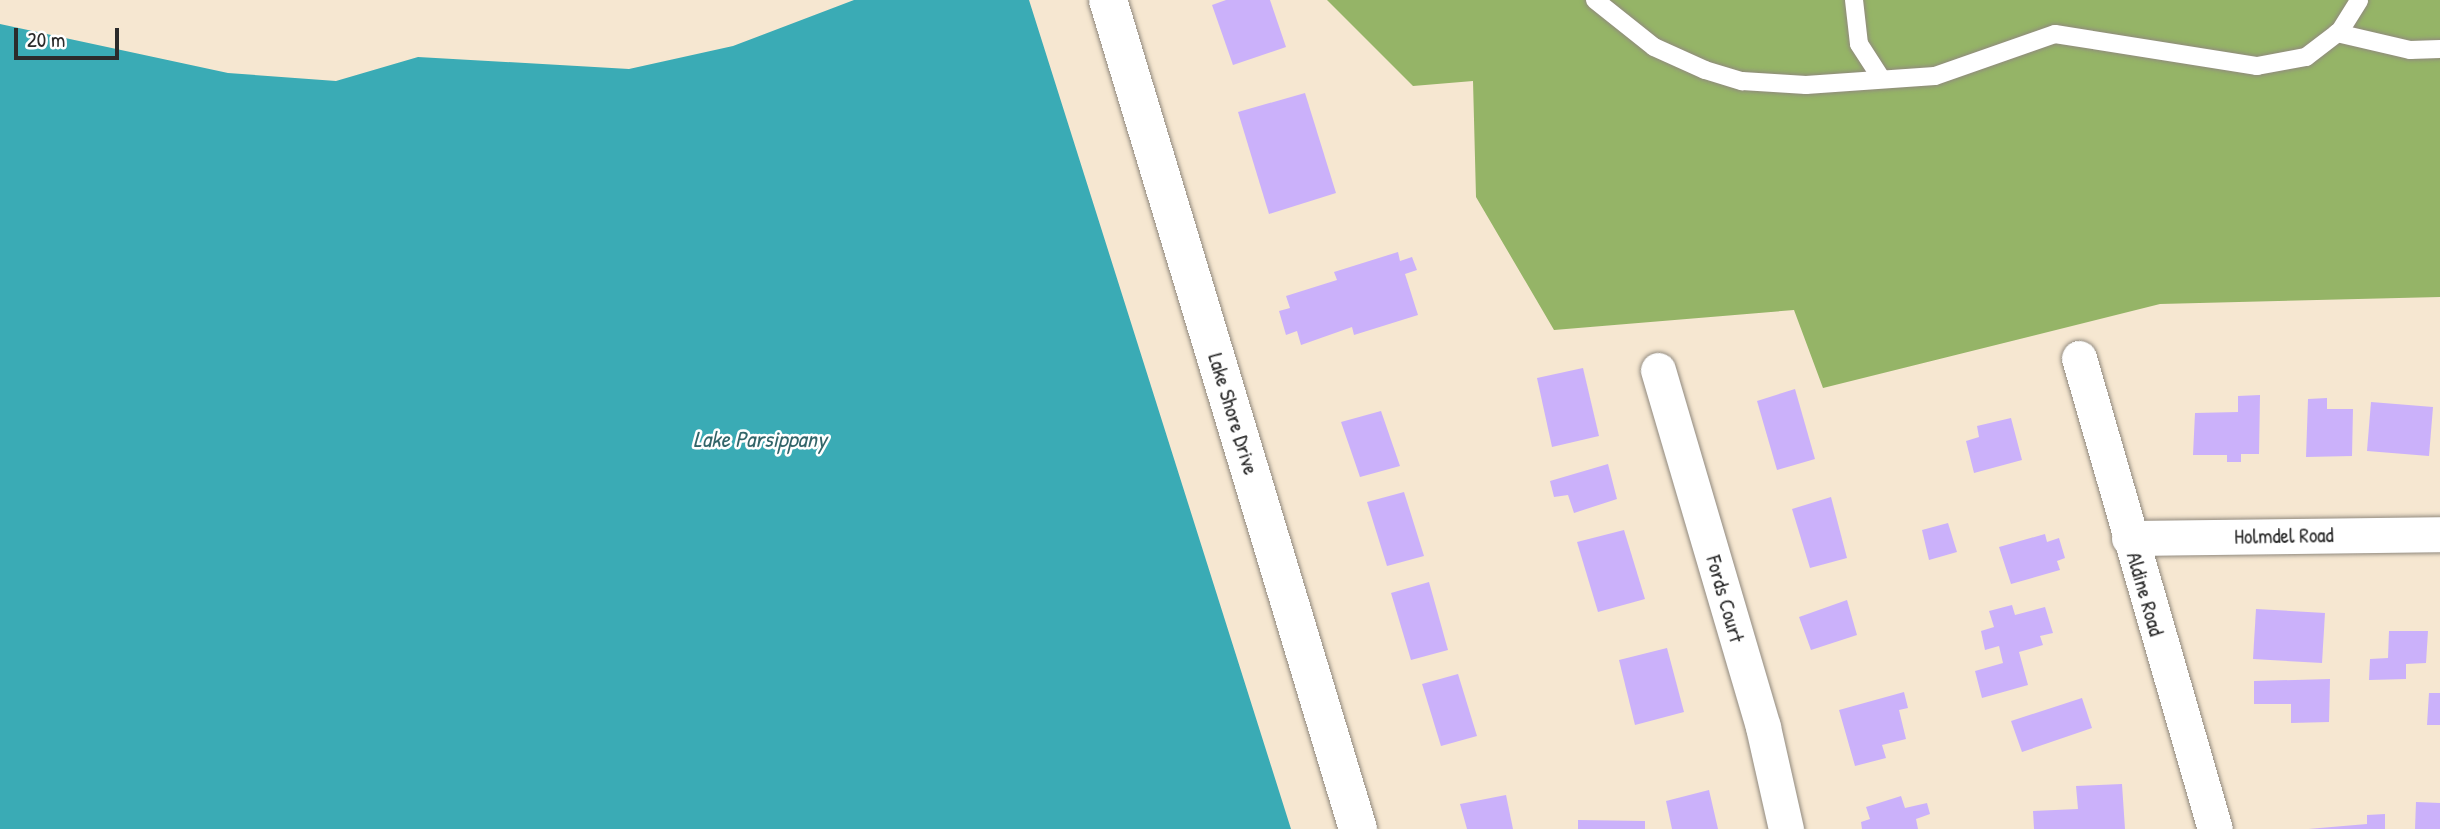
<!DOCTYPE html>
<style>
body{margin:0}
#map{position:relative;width:2440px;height:829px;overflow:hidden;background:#f6e7d1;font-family:"Patrick Hand",sans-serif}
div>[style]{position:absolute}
.forest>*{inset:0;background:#95b467}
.water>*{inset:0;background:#3aabb5}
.building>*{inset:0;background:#cbb1fa}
.roads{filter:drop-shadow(0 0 2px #90897e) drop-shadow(0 0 2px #90897e)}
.service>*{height:18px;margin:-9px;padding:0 9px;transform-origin:9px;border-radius:9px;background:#fff}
.minor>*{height:35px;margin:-17.5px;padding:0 17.5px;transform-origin:17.5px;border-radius:17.5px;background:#fff}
.tertiary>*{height:38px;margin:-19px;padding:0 19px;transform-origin:19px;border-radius:19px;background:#fff}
span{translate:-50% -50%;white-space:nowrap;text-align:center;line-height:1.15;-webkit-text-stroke:5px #fff;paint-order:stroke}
.street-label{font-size:21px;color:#2b2b2b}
.water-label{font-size:23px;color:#326569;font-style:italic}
.scale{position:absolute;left:14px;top:28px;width:105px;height:32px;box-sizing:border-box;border:4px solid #2b2b2b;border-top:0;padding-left:9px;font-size:21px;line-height:24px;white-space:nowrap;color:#2b2b2b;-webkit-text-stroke:5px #fff;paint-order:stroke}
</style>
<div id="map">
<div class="forest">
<div style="clip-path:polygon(1327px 0,2440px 0,2440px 297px,2160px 304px,1823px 388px,1794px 310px,1554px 330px,1476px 197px,1473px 81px,1413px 86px)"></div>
</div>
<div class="water">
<div style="clip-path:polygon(854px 0,1029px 0,1291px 829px,0 829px,0 24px,228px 73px,336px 81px,418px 57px,629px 69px,733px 46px)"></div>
</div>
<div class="building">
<div style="clip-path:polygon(1226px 0,1270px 0,1286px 47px,1233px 65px,1212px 5px)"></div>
<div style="clip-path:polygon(1305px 93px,1336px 193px,1269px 214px,1238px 112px)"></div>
<div style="clip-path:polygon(1398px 252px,1400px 261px,1412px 257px,1417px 270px,1405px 274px,1418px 315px,1354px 335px,1352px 327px,1301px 345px,1297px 331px,1286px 335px,1279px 311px,1290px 308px,1286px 296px,1337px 280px,1334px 272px)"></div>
<div style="clip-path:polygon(1583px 368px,1599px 436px,1552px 447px,1537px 378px)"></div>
<div style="clip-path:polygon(1795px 389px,1815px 459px,1777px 470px,1757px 401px)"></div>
<div style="clip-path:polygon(2260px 395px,2259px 454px,2241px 454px,2241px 462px,2227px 462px,2227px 455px,2193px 455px,2195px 413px,2238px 412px,2238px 396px)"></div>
<div style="clip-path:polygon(2327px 398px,2327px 409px,2353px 409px,2352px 456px,2306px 457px,2308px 399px)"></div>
<div style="clip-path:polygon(2371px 402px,2433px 407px,2429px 456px,2367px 451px)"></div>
<div style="clip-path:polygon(1381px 411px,1400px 466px,1360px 477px,1341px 422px)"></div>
<div style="clip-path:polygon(2011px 418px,2022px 460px,1974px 473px,1966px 441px,1979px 437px,1977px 426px)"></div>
<div style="clip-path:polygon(1608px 464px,1617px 499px,1574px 513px,1568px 495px,1554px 497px,1550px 481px)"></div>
<div style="clip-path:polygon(1404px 492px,1424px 556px,1387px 566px,1367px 502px)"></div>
<div style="clip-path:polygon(1831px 497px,1847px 558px,1810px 568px,1792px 509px)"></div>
<div style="clip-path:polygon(1948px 523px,1957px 552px,1929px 560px,1922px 530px)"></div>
<div style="clip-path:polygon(1624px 530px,1645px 599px,1598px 612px,1577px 542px)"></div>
<div style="clip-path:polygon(2045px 534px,2047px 542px,2059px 538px,2065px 558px,2057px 561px,2060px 570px,2011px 584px,1999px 547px)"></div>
<div style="clip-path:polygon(1429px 582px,1448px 650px,1411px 660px,1391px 593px)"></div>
<div style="clip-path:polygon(1847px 600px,1857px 635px,1811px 650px,1799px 617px)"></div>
<div style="clip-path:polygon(2012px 605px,2015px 615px,2045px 607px,2053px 633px,2040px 636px,2043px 645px,2019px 652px,2028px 685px,1982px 698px,1975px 671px,2003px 663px,1999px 646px,1985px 650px,1981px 631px,1994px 627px,1989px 611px)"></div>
<div style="clip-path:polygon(2256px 609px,2325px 613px,2322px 663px,2253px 659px)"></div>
<div style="clip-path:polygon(2389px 631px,2428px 631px,2426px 663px,2406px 664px,2406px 679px,2369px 680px,2370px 659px,2388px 658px)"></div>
<div style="clip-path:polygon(1667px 648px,1684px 712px,1635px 725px,1619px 660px)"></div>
<div style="clip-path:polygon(1458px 674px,1477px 736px,1441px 746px,1422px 684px)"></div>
<div style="clip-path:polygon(2330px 679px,2329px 722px,2291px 723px,2291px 704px,2254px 704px,2254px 681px)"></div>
<div style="clip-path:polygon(1904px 692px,1908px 708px,1899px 710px,1906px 739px,1882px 745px,1886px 758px,1855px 766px,1839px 710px)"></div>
<div style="clip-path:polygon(2429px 693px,2440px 693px,2440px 725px,2427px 725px)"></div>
<div style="clip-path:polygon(2082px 698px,2092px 728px,2022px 752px,2011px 721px)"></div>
<div style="clip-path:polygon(2122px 784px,2125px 829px,2034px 829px,2033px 811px,2078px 809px,2076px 786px)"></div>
<div style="clip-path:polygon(1709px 790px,1718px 829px,1672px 829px,1666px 801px)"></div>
<div style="clip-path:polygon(1506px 795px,1513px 829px,1467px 829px,1460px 804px)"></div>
<div style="clip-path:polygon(1901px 796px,1905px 808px,1927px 803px,1930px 814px,1916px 819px,1918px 829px,1862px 829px,1861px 822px,1870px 819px,1866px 807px)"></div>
<div style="clip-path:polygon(2416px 802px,2440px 803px,2440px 829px,2415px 829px)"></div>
<div style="clip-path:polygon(2385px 814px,2385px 829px,2308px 829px,2367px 824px,2367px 815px)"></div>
<div style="clip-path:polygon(1578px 820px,1645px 821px,1645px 829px,1578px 829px)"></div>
</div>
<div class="roads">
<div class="service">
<div style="left:1595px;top:0;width:75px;rotate:38.5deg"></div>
<div style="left:1654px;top:47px;width:56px;rotate:24.3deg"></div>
<div style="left:1705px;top:70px;width:39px;rotate:17deg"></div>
<div style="left:1742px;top:81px;width:64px;rotate:3.6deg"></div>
<div style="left:1806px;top:85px;width:129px;rotate:-4deg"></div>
<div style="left:1935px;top:76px;width:127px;rotate:-19.3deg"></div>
<div style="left:2055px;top:34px;width:205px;rotate:9deg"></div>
<div style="left:2257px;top:66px;width:50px;rotate:-10.4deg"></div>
<div style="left:2306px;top:57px;width:43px;rotate:-37.4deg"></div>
<div style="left:2340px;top:31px;width:36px;rotate:-58deg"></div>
<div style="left:1854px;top:0;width:44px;rotate:83.5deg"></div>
<div style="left:1859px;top:44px;width:40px;rotate:57.1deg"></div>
<div style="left:2337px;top:33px;width:75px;rotate:13.1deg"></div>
<div style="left:2410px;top:50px;width:30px;rotate:-2deg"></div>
</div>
<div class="minor">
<div style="left:2079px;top:358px;width:490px;rotate:73.9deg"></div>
<div style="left:1658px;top:370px;width:372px;rotate:73.6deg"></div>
<div style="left:1763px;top:727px;width:105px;rotate:77.3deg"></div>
<div style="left:2129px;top:538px;width:311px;rotate:-0.7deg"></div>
</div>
<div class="tertiary">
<div style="left:1108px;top:0;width:866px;rotate:73.22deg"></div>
</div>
</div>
<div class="street-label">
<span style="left:1233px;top:414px;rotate:73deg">Lake Shore Drive</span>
<span style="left:2284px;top:536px;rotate:-1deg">Holmdel Road</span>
<span style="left:2145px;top:594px;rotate:74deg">Aldine Road</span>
<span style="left:1725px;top:599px;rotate:74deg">Fords Court</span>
</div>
<div class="water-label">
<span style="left:760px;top:439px">Lake Parsippany</span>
</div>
<div class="scale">20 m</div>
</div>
